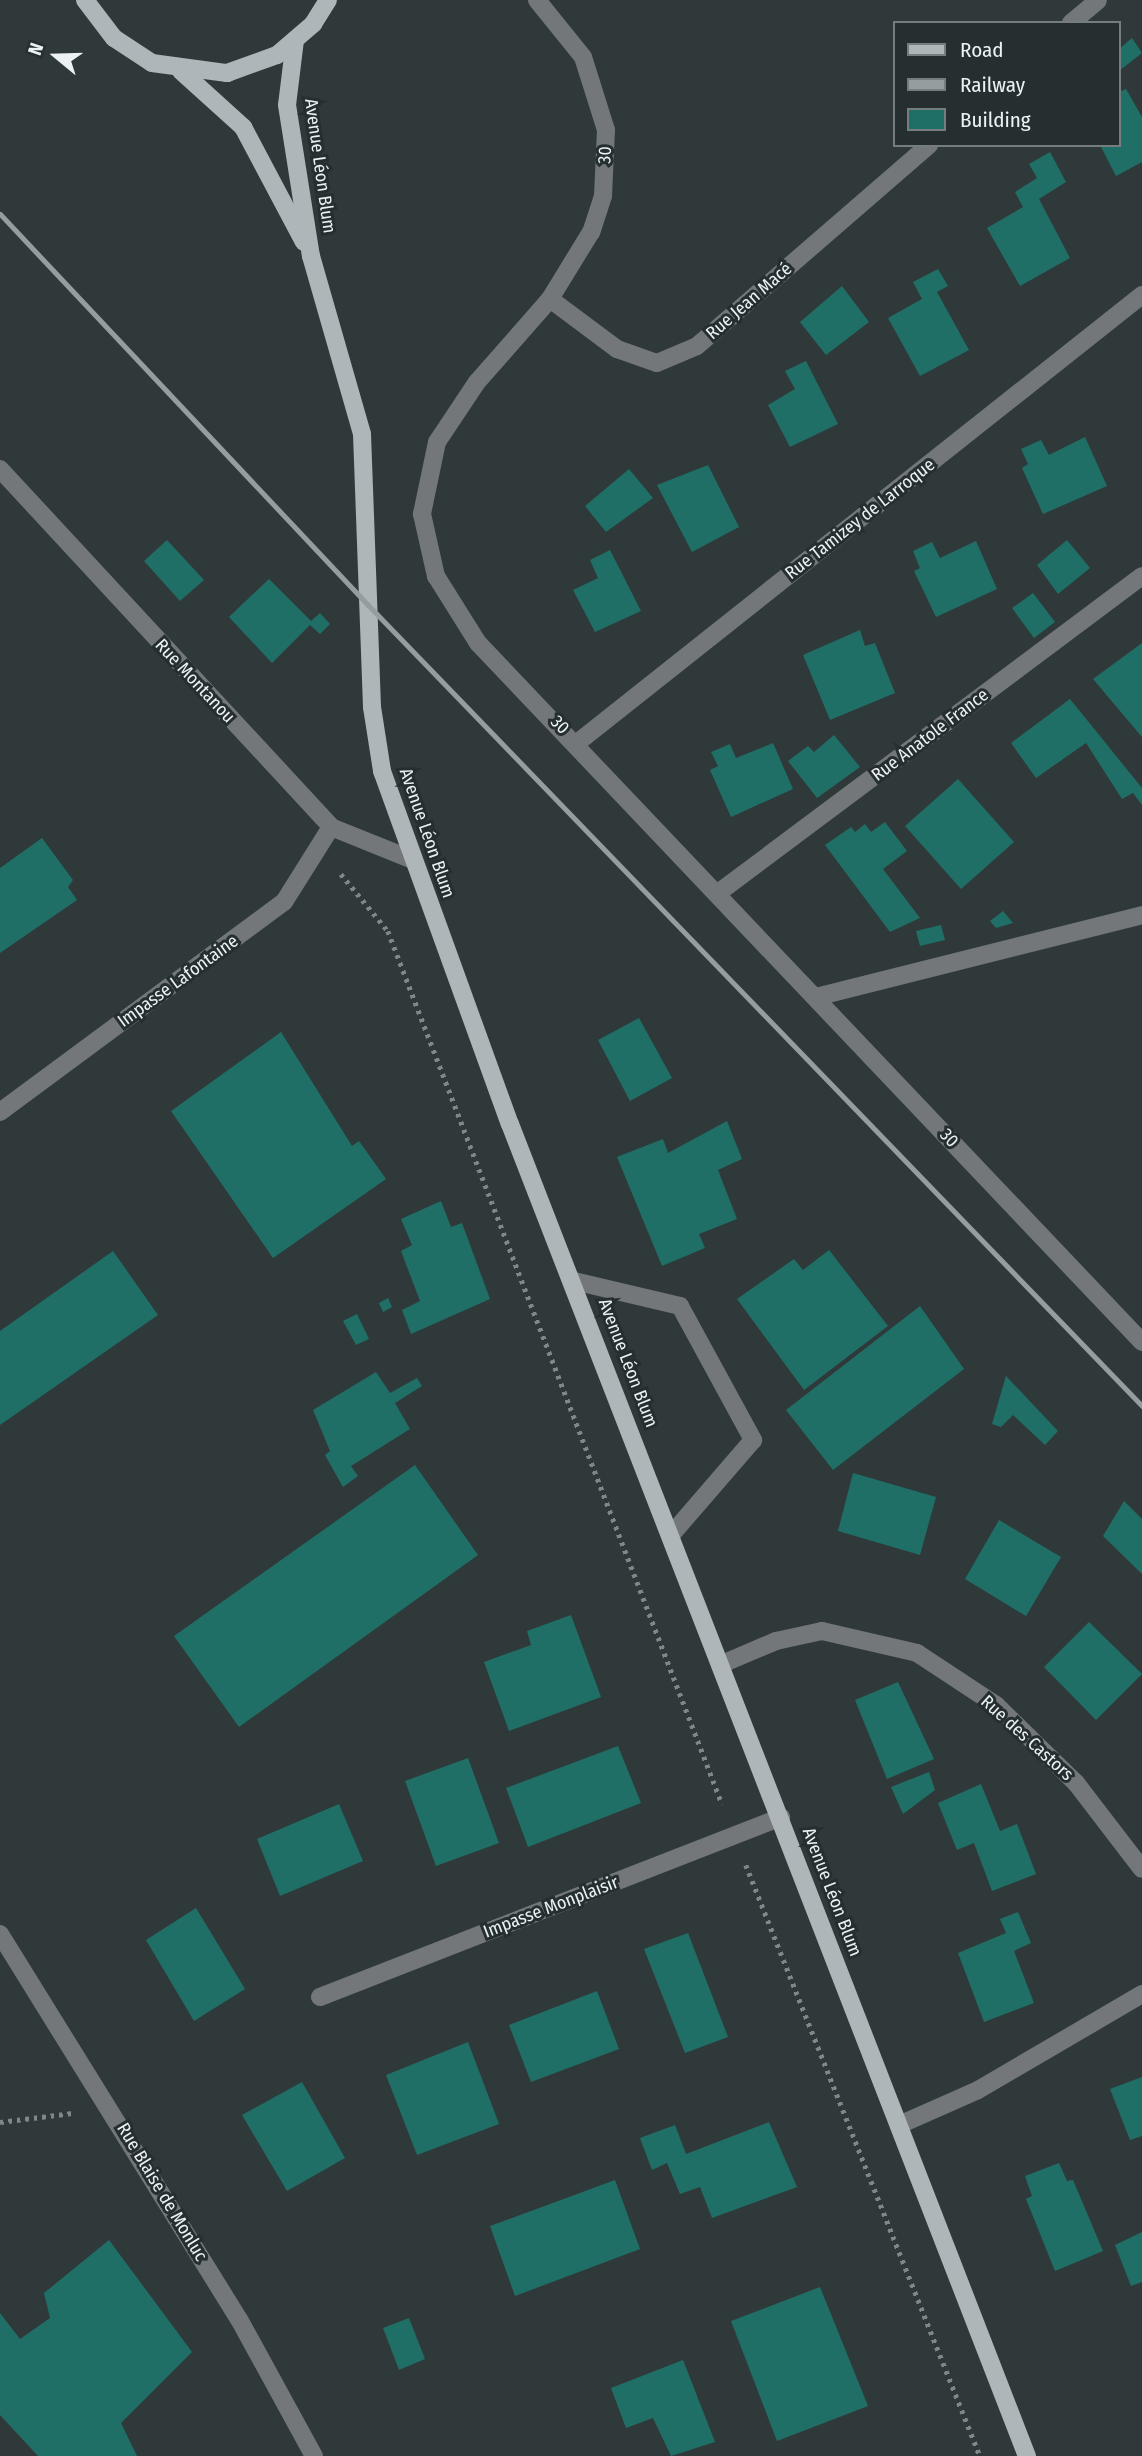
<!DOCTYPE html>
<meta charset="utf-8">
<style>
body{margin:0}
#map{position:relative;width:1142px;height:2456px;overflow:hidden;background:#30393a;font-family:"Fira Sans Condensed",sans-serif}
div>[style]{position:absolute}
.building>*{inset:0;background:#1f6f67}
.path>*{height:4.5px;margin-top:-2.25px;transform-origin:0;background:repeating-linear-gradient(90deg,#7f8788 0 3.5px,transparent 0 8.5px)}
.minor>*{height:18px;margin:-9px;padding:0 9px;transform-origin:9px;border-radius:9px;background:#737779}
.major>*{height:18px;margin:-9px;padding:0 9px;transform-origin:9px;border-radius:9px;background:#aeb6ba}
.rail>*{height:5px;margin:-2.5px;padding:0 2.5px;transform-origin:2.5px;border-radius:2.5px;background:#969d9e}
span{translate:-50% -50%;white-space:nowrap;text-align:center;line-height:1.15;-webkit-text-stroke:6px #262f30;paint-order:stroke}
.street-label{font-size:18px;color:#ecf2f3}
.legend{position:absolute;left:893px;top:21px;width:228px;height:126px;box-sizing:border-box;background:#262f30;border:2px solid #757d7e;margin:0;padding:9px 12px;list-style:none;font-size:21px;color:#ecf2f3}
.legend li{display:flex;align-items:center;gap:14px;height:35px}
.legend b{width:35px;border:2px solid #757d7e}
.north{position:absolute;left:21px;top:21px;width:70px;height:70px;-webkit-text-stroke:5px #262f30;paint-order:stroke;rotate:289deg;font-size:19px;font-weight:700;line-height:28px;text-align:center;color:#ecf2f3}
.north::after{content:'';display:block;margin:auto;width:24px;height:32px;background:#ecf2f3;clip-path:polygon(50% 0,100% 100%,50% 72%,0 100%)}
</style>
<div id="map">
<div class="building">
<div style="clip-path:polygon(1132px 38px,1142px 53px,1119px 71px,1119px 49px)"></div>
<div style="clip-path:polygon(1126px 89px,1142px 117px,1142px 162px,1116px 176px,1100px 145px,1119px 145px,1119px 92px)"></div>
<div style="clip-path:polygon(1050px 152px,1066px 182px,1039px 199px,1070px 258px,1020px 286px,987px 228px,1023px 207px,1015px 192px,1037px 178px,1029px 164px)"></div>
<div style="clip-path:polygon(938px 269px,948px 286px,937px 292px,969px 350px,920px 376px,888px 318px,922px 299px,913px 282px)"></div>
<div style="clip-path:polygon(842px 286px,869px 322px,826px 355px,800px 322px)"></div>
<div style="clip-path:polygon(806px 361px,838px 424px,790px 447px,768px 405px,795px 389px,785px 371px)"></div>
<div style="clip-path:polygon(1085px 437px,1107px 486px,1043px 514px,1022px 468px,1028px 464px,1021px 449px,1041px 440px,1049px 455px)"></div>
<div style="clip-path:polygon(708px 465px,739px 527px,692px 552px,657px 485px)"></div>
<div style="clip-path:polygon(629px 469px,653px 498px,606px 532px,585px 506px)"></div>
<div style="clip-path:polygon(167px 540px,204px 580px,180px 601px,144px 561px)"></div>
<div style="clip-path:polygon(1067px 540px,1090px 568px,1058px 594px,1037px 565px)"></div>
<div style="clip-path:polygon(976px 541px,997px 589px,936px 617px,914px 571px,920px 568px,913px 551px,932px 542px,940px 558px)"></div>
<div style="clip-path:polygon(610px 550px,641px 611px,595px 632px,573px 590px,598px 578px,590px 560px)"></div>
<div style="clip-path:polygon(269px 579px,311px 621px,320px 613px,330px 624px,320px 634px,310px 625px,272px 663px,229px 617px)"></div>
<div style="clip-path:polygon(1033px 593px,1055px 622px,1034px 638px,1012px 608px)"></div>
<div style="clip-path:polygon(860px 630px,865px 646px,875px 643px,895px 693px,830px 720px,803px 655px)"></div>
<div style="clip-path:polygon(1142px 643px,1142px 737px,1093px 679px)"></div>
<div style="clip-path:polygon(1070px 699px,1142px 788px,1142px 805px,1133px 793px,1122px 799px,1086px 743px,1036px 778px,1011px 743px)"></div>
<div style="clip-path:polygon(834px 735px,860px 767px,817px 798px,788px 761px,808px 746px,814px 752px)"></div>
<div style="clip-path:polygon(773px 743px,793px 789px,731px 817px,710px 770px,718px 766px,711px 752px,730px 744px,736px 758px)"></div>
<div style="clip-path:polygon(958px 779px,1014px 842px,961px 889px,905px 826px)"></div>
<div style="clip-path:polygon(885px 822px,907px 851px,883px 869px,920px 918px,890px 932px,825px 845px,851px 827px,855px 832px,865px 824px,871px 832px)"></div>
<div style="clip-path:polygon(42px 838px,73px 880px,68px 887px,77px 900px,0 953px,0 868px)"></div>
<div style="clip-path:polygon(1003px 911px,1013px 923px,996px 928px,990px 921px)"></div>
<div style="clip-path:polygon(941px 925px,945px 940px,920px 946px,916px 931px)"></div>
<div style="clip-path:polygon(639px 1018px,672px 1078px,630px 1101px,598px 1040px)"></div>
<div style="clip-path:polygon(281px 1032px,352px 1146px,359px 1141px,386px 1179px,273px 1258px,171px 1111px)"></div>
<div style="clip-path:polygon(727px 1121px,742px 1159px,718px 1170px,737px 1219px,699px 1234px,705px 1248px,662px 1266px,617px 1157px,663px 1139px,668px 1153px)"></div>
<div style="clip-path:polygon(441px 1201px,451px 1227px,462px 1223px,490px 1299px,411px 1334px,402px 1310px,420px 1301px,401px 1251px,412px 1245px,401px 1219px)"></div>
<div style="clip-path:polygon(829px 1250px,888px 1326px,804px 1390px,737px 1299px,794px 1259px,803px 1270px)"></div>
<div style="clip-path:polygon(113px 1251px,158px 1315px,0 1425px,0 1331px)"></div>
<div style="clip-path:polygon(388px 1298px,392px 1307px,383px 1312px,379px 1303px)"></div>
<div style="clip-path:polygon(920px 1306px,964px 1369px,833px 1470px,786px 1410px)"></div>
<div style="clip-path:polygon(357px 1314px,369px 1339px,356px 1345px,343px 1321px)"></div>
<div style="clip-path:polygon(376px 1372px,390px 1393px,417px 1378px,422px 1386px,395px 1403px,410px 1429px,351px 1466px,358px 1476px,343px 1487px,325px 1455px,330px 1451px,313px 1410px)"></div>
<div style="clip-path:polygon(1006px 1376px,1058px 1431px,1045px 1445px,1013px 1415px,1001px 1427px,992px 1424px)"></div>
<div style="clip-path:polygon(415px 1465px,478px 1555px,239px 1727px,174px 1636px)"></div>
<div style="clip-path:polygon(853px 1473px,936px 1497px,920px 1555px,838px 1531px)"></div>
<div style="clip-path:polygon(1124px 1501px,1142px 1519px,1142px 1574px,1103px 1536px)"></div>
<div style="clip-path:polygon(999px 1520px,1061px 1557px,1026px 1616px,965px 1579px)"></div>
<div style="clip-path:polygon(571px 1615px,601px 1697px,509px 1731px,484px 1662px,531px 1645px,527px 1631px)"></div>
<div style="clip-path:polygon(1089px 1622px,1142px 1674px,1096px 1720px,1044px 1667px)"></div>
<div style="clip-path:polygon(898px 1682px,934px 1759px,887px 1779px,855px 1700px)"></div>
<div style="clip-path:polygon(618px 1746px,641px 1803px,528px 1847px,506px 1788px)"></div>
<div style="clip-path:polygon(468px 1758px,499px 1843px,436px 1866px,405px 1781px)"></div>
<div style="clip-path:polygon(929px 1772px,935px 1790px,903px 1814px,891px 1787px)"></div>
<div style="clip-path:polygon(981px 1784px,1000px 1831px,1017px 1824px,1036px 1874px,992px 1891px,974px 1843px,957px 1850px,938px 1803px)"></div>
<div style="clip-path:polygon(339px 1804px,363px 1861px,280px 1896px,257px 1839px)"></div>
<div style="clip-path:polygon(196px 1908px,245px 1989px,194px 2021px,146px 1940px)"></div>
<div style="clip-path:polygon(1018px 1912px,1031px 1943px,1014px 1951px,1034px 2003px,984px 2022px,958px 1953px,1006px 1933px,1000px 1919px)"></div>
<div style="clip-path:polygon(688px 1933px,728px 2037px,685px 2053px,644px 1949px)"></div>
<div style="clip-path:polygon(597px 1991px,619px 2049px,531px 2082px,509px 2025px)"></div>
<div style="clip-path:polygon(468px 2042px,499px 2124px,417px 2155px,386px 2075px)"></div>
<div style="clip-path:polygon(1142px 2077px,1142px 2136px,1130px 2140px,1110px 2089px)"></div>
<div style="clip-path:polygon(302px 2082px,345px 2158px,287px 2191px,242px 2115px)"></div>
<div style="clip-path:polygon(769px 2122px,797px 2187px,712px 2218px,700px 2187px,680px 2194px,667px 2163px,652px 2170px,640px 2138px,675px 2125px,686px 2154px)"></div>
<div style="clip-path:polygon(1059px 2163px,1067px 2181px,1073px 2180px,1103px 2251px,1055px 2271px,1026px 2199px,1032px 2196px,1025px 2176px)"></div>
<div style="clip-path:polygon(615px 2180px,640px 2249px,515px 2296px,490px 2226px)"></div>
<div style="clip-path:polygon(1142px 2232px,1142px 2282px,1131px 2286px,1115px 2245px)"></div>
<div style="clip-path:polygon(109px 2240px,192px 2352px,121px 2423px,137px 2456px,38px 2456px,0 2415px,0 2313px,20px 2339px,50px 2318px,44px 2293px)"></div>
<div style="clip-path:polygon(820px 2287px,868px 2406px,777px 2441px,731px 2321px)"></div>
<div style="clip-path:polygon(409px 2318px,425px 2359px,399px 2370px,383px 2328px)"></div>
<div style="clip-path:polygon(683px 2360px,715px 2442px,671px 2456px,653px 2418px,626px 2428px,611px 2388px)"></div>
</div>
<div class="path">
<div style="left:341px;top:874px;width:74px;rotate:50.5deg"></div>
<div style="left:388px;top:931px;width:935px;rotate:69.06deg"></div>
<div style="left:746px;top:1865px;width:636px;rotate:68.4deg"></div>
<div style="left:0;top:2122px;width:73px;rotate:-7.1deg"></div>
</div>
<div class="minor">
<div style="left:537px;top:0;width:73px;rotate:51.1deg"></div>
<div style="left:583px;top:57px;width:77px;rotate:72.5deg"></div>
<div style="left:606px;top:130px;width:66px;rotate:92.6deg"></div>
<div style="left:603px;top:196px;width:38px;rotate:108deg"></div>
<div style="left:591px;top:232px;width:79px;rotate:121.5deg"></div>
<div style="left:550px;top:299px;width:111px;rotate:131.3deg"></div>
<div style="left:477px;top:382px;width:72px;rotate:123.7deg"></div>
<div style="left:437px;top:442px;width:74px;rotate:101.8deg"></div>
<div style="left:422px;top:514px;width:64px;rotate:77.3deg"></div>
<div style="left:436px;top:576px;width:79px;rotate:57.9deg"></div>
<div style="left:478px;top:643px;width:964px;rotate:46.47deg"></div>
<div style="left:1071px;top:23px;width:35px;rotate:-40deg"></div>
<div style="left:550px;top:299px;width:84px;rotate:36.7deg"></div>
<div style="left:617px;top:349px;width:42px;rotate:19.3deg"></div>
<div style="left:657px;top:363px;width:43px;rotate:-23deg"></div>
<div style="left:697px;top:346px;width:307px;rotate:-40.9deg"></div>
<div style="left:0;top:469px;width:488px;rotate:47.2deg"></div>
<div style="left:331px;top:827px;width:88px;rotate:21.9deg"></div>
<div style="left:577px;top:743px;width:721px;rotate:-38.41deg"></div>
<div style="left:718px;top:893px;width:529px;rotate:-36.78deg"></div>
<div style="left:816px;top:997px;width:336px;rotate:-14.1deg"></div>
<div style="left:0;top:1112px;width:353px;rotate:-36.5deg"></div>
<div style="left:284px;top:902px;width:89px;rotate:-57.9deg"></div>
<div style="left:574px;top:1281px;width:109px;rotate:13.3deg"></div>
<div style="left:680px;top:1306px;width:153px;rotate:61.4deg"></div>
<div style="left:753px;top:1440px;width:124px;rotate:130.8deg"></div>
<div style="left:722px;top:1664px;width:59px;rotate:-23.1deg"></div>
<div style="left:776px;top:1641px;width:47px;rotate:-12.3deg"></div>
<div style="left:822px;top:1631px;width:98px;rotate:13deg"></div>
<div style="left:917px;top:1653px;width:95px;rotate:33.4deg"></div>
<div style="left:996px;top:1705px;width:112px;rotate:44.3deg"></div>
<div style="left:1076px;top:1783px;width:108px;rotate:52.5deg"></div>
<div style="left:0;top:1934px;width:455px;rotate:58.2deg"></div>
<div style="left:240px;top:2321px;width:154px;rotate:61.3deg"></div>
<div style="left:320px;top:1997px;width:495px;rotate:-21.3deg"></div>
<div style="left:899px;top:2125px;width:86px;rotate:-23.9deg"></div>
<div style="left:978px;top:2090px;width:190px;rotate:-30.3deg"></div>
</div>
<div class="major">
<div style="left:85px;top:0;width:48px;rotate:52.7deg"></div>
<div style="left:114px;top:38px;width:45px;rotate:33.3deg"></div>
<div style="left:152px;top:63px;width:76px;rotate:7.6deg"></div>
<div style="left:227px;top:73px;width:53px;rotate:-19.8deg"></div>
<div style="left:277px;top:55px;width:48px;rotate:-40.7deg"></div>
<div style="left:313px;top:24px;width:28px;rotate:-58deg"></div>
<div style="left:295px;top:40px;width:65px;rotate:97deg"></div>
<div style="left:287px;top:105px;width:153px;rotate:81deg"></div>
<div style="left:311px;top:256px;width:185px;rotate:74deg"></div>
<div style="left:362px;top:434px;width:273px;rotate:87.9deg"></div>
<div style="left:372px;top:707px;width:65px;rotate:81.1deg"></div>
<div style="left:382px;top:771px;width:375px;rotate:70.1deg"></div>
<div style="left:510px;top:1124px;width:1429px;rotate:68.79deg"></div>
<div style="left:181px;top:71px;width:84px;rotate:42.1deg"></div>
<div style="left:243px;top:127px;width:130px;rotate:62.1deg"></div>
</div>
<div class="rail">
<div style="left:0;top:214px;width:537px;rotate:46.74deg"></div>
<div style="left:368px;top:605px;width:1114px;rotate:45.98deg"></div>
</div>
<div class="street-label">
<span style="left:605px;top:155px;rotate:-88deg">30</span>
<span style="left:320px;top:166px;rotate:82deg">Avenue Léon Blum</span>
<span style="left:749px;top:301px;rotate:-41deg">Rue Jean Macé</span>
<span style="left:860px;top:519px;rotate:-38deg">Rue Tamizey de Larroque</span>
<span style="left:195px;top:681px;rotate:47deg">Rue Montanou</span>
<span style="left:560px;top:725px;rotate:45deg">30</span>
<span style="left:930px;top:735px;rotate:-37deg">Rue Anatole France</span>
<span style="left:427px;top:833px;rotate:71deg">Avenue Léon Blum</span>
<span style="left:178px;top:981px;rotate:-36deg">Impasse Lafontaine</span>
<span style="left:949px;top:1138px;rotate:47deg">30</span>
<span style="left:628px;top:1363px;rotate:69deg">Avenue Léon Blum</span>
<span style="left:1027px;top:1738px;rotate:42deg">Rue des Castors</span>
<span style="left:832px;top:1892px;rotate:69deg">Avenue Léon Blum</span>
<span style="left:551px;top:1907px;rotate:-21deg">Impasse Monplaisir</span>
<span style="left:162px;top:2192px;rotate:59deg">Rue Blaise de Monluc</span>
</div>
<ul class="legend">
<li><b style="height:9px;background:#aeb6ba"></b>Road</li>
<li><b style="height:9px;background:#969d9e"></b>Railway</li>
<li><b style="height:19px;background:#1f6f67"></b>Building</li>
</ul>
<div class="north">N</div>
</div>
